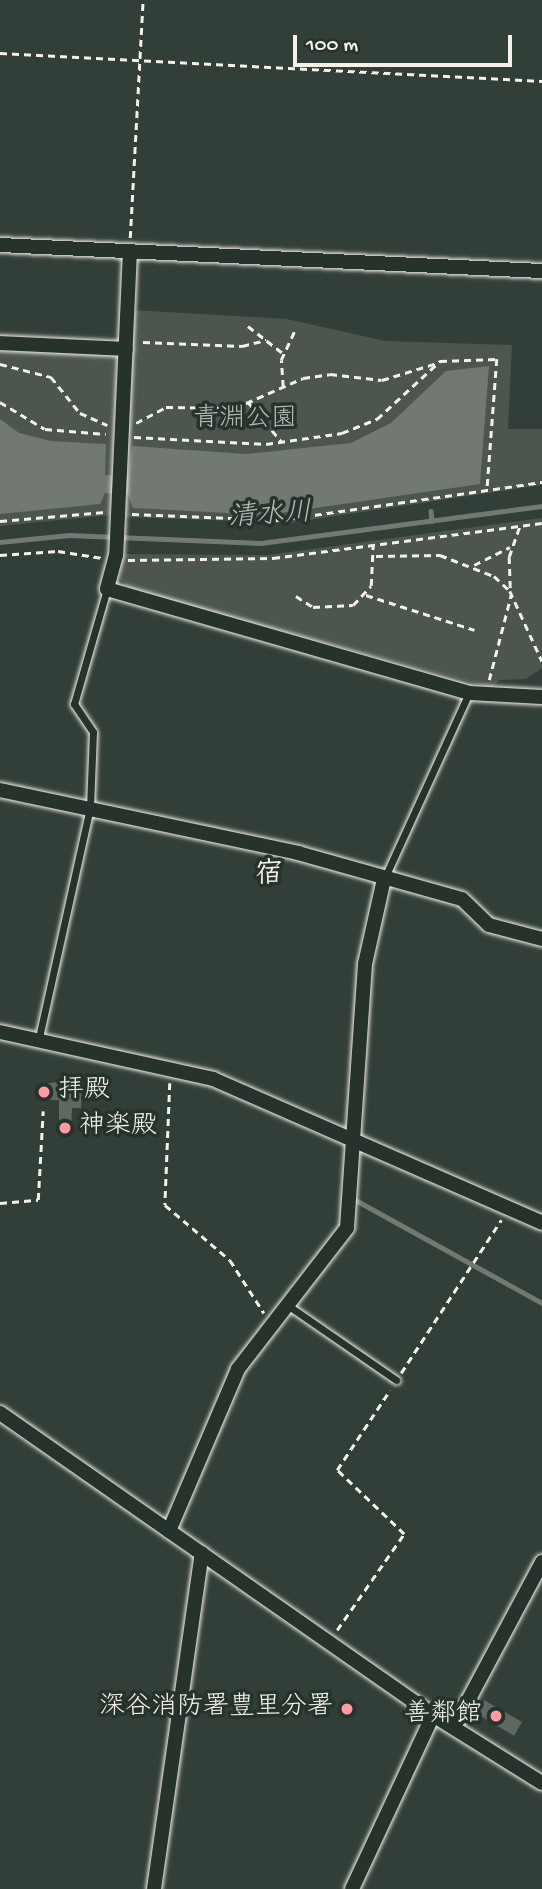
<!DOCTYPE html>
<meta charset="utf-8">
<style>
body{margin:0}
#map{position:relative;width:542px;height:1889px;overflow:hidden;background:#323e38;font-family:"Gochi Hand","Klee One",sans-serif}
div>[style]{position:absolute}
.green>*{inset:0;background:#4c564f}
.water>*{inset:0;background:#727972}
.stream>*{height:4.5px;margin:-2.25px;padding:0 2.25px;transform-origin:2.25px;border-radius:2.25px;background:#727972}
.building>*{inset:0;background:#5f6861}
.path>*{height:2.5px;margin-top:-1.25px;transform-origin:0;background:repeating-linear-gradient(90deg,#f4f1e8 0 7px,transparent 0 12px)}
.roads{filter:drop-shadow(0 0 2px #f4f1e8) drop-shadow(0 0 2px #f4f1e8)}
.service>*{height:7px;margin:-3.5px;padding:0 3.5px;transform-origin:3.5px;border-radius:3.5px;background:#26332d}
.minor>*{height:14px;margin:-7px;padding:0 7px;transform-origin:7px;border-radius:7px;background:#26332d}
.dots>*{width:19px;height:19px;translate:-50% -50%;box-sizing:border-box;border:4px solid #26332d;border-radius:50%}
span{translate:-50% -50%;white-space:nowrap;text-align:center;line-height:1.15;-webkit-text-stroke:7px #26332d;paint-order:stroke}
.park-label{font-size:26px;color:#b9bbb2}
.poi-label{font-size:26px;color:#f4f1e8}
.left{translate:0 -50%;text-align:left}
.right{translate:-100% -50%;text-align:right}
.water-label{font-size:28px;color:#babbb3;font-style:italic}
.neighbourhood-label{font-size:28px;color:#f4f1e8;font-weight:700}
.scale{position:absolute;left:293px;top:35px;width:219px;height:32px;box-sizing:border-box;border:4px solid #f4f1e8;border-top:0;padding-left:9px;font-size:21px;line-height:24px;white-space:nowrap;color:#f4f1e8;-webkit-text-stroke:5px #26332d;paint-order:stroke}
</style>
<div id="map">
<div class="green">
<div style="clip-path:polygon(133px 310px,287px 319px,385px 341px,512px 345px,508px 429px,542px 429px,542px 485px,289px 523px,125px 517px)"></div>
<div style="clip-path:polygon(0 348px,117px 356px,110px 515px,0 526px)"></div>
<div style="clip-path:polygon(542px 518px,542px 668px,526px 679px,499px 680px,493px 688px,131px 590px,119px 578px,124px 554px,268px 555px)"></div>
</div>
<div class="water">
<div style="clip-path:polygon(489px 366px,480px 484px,267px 515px,133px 508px,128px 494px,105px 493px,100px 504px,0 514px,0 419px,19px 433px,51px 441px,106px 444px,105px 475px,128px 477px,132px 446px,246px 454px,351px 443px,391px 423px,446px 371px)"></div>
</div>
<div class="stream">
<div style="left:431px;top:511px;width:10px;rotate:84deg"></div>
<div style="left:0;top:542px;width:69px;rotate:-5.8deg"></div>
<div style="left:69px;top:535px;width:192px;rotate:2.4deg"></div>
<div style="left:261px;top:543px;width:283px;rotate:-7.5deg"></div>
<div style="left:352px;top:1198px;width:217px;rotate:28.9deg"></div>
</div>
<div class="building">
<div style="clip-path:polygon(69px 1081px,82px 1082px,81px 1108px,72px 1108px,71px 1135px,59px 1135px,59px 1100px,39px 1100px,39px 1084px)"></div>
<div style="clip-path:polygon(484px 1700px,522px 1722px,514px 1736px,476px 1713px)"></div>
</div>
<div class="path">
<div style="left:0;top:53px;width:543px;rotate:2.96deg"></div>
<div style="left:130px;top:238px;width:238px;rotate:-86.9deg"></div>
<div style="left:248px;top:326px;width:46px;rotate:37.9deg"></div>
<div style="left:143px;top:342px;width:99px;rotate:2.3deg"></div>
<div style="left:242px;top:346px;width:25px;rotate:-14deg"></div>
<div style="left:0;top:364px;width:53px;rotate:14.3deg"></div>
<div style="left:51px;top:377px;width:46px;rotate:51.1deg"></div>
<div style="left:80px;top:413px;width:30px;rotate:24deg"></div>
<div style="left:283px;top:387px;width:27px;rotate:-94deg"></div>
<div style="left:281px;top:360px;width:35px;rotate:-65deg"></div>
<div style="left:0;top:402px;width:52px;rotate:31deg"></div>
<div style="left:45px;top:429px;width:61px;rotate:4.7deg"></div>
<div style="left:249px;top:403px;width:51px;rotate:49.8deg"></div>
<div style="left:136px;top:423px;width:34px;rotate:-28deg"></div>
<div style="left:166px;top:407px;width:69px;rotate:0.8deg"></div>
<div style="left:235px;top:408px;width:74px;rotate:-23.8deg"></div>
<div style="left:303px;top:378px;width:27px;rotate:-8deg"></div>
<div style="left:330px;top:374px;width:52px;rotate:6.6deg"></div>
<div style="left:382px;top:380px;width:58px;rotate:-17.2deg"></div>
<div style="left:134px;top:437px;width:132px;rotate:3deg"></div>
<div style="left:266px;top:444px;width:77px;rotate:-8.2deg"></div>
<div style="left:342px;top:433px;width:38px;rotate:-22deg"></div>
<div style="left:377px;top:419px;width:86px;rotate:-42.6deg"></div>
<div style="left:440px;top:361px;width:57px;rotate:-2deg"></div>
<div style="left:497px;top:359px;width:132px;rotate:94.3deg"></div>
<div style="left:132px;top:514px;width:147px;rotate:2.3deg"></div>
<div style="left:279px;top:520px;width:266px;rotate:-8.2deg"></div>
<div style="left:0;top:521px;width:105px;rotate:-4.9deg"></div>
<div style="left:0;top:555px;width:58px;rotate:-3.9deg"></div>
<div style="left:58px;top:551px;width:45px;rotate:9deg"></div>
<div style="left:376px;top:556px;width:64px;rotate:-0.9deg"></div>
<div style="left:440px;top:555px;width:58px;rotate:21.3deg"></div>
<div style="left:494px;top:576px;width:22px;rotate:43deg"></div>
<div style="left:510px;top:591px;width:77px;rotate:65.4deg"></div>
<div style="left:128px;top:560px;width:145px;rotate:-0.8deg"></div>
<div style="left:273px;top:558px;width:271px;rotate:-7.4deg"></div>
<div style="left:474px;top:565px;width:40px;rotate:-26.6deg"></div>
<div style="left:510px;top:588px;width:31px;rotate:-92deg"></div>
<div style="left:509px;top:557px;width:34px;rotate:-71deg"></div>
<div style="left:366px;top:595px;width:114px;rotate:17.8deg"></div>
<div style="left:296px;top:596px;width:20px;rotate:33deg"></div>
<div style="left:313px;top:607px;width:40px;rotate:-2.9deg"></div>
<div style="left:353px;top:605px;width:26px;rotate:-47deg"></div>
<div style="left:371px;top:586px;width:42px;rotate:-87.3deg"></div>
<div style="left:489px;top:680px;width:88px;rotate:-75.5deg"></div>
<div style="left:170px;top:1083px;width:122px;rotate:92.3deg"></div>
<div style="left:165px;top:1205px;width:85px;rotate:40.2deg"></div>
<div style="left:230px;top:1260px;width:63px;rotate:57.3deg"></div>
<div style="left:0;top:1203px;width:38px;rotate:-5deg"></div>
<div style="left:38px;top:1200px;width:89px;rotate:-86.8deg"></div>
<div style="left:401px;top:1373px;width:183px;rotate:-56.8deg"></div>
<div style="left:337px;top:1630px;width:117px;rotate:-55.1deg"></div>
<div style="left:404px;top:1534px;width:93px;rotate:-136.3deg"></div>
<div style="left:337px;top:1470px;width:96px;rotate:-56.5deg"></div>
</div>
<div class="roads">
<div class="service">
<div style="left:385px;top:877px;width:202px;rotate:-65.5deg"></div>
<div style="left:38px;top:1042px;width:241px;rotate:-77.5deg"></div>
<div style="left:90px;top:807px;width:75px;rotate:-87.7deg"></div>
<div style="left:93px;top:732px;width:34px;rotate:-124deg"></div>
<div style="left:74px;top:704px;width:120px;rotate:-74deg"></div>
<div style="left:286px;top:1304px;width:134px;rotate:34.6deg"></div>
</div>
<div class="minor">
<div style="left:0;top:245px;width:543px;rotate:2.75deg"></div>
<div style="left:130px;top:251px;width:304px;rotate:92.6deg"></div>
<div style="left:116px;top:555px;width:35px;rotate:105deg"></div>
<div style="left:107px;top:589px;width:377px;rotate:16deg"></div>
<div style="left:469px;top:693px;width:73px;rotate:3.1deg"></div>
<div style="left:0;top:343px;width:126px;rotate:2.7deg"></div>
<div style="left:0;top:790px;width:305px;rotate:11.9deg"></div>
<div style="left:298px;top:853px;width:170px;rotate:15.7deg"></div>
<div style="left:462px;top:899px;width:37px;rotate:44deg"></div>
<div style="left:489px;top:925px;width:55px;rotate:14.8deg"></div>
<div style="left:0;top:1032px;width:218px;rotate:12.4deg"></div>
<div style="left:213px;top:1079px;width:359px;rotate:23.6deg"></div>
<div style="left:0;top:1413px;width:528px;rotate:34.89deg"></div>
<div style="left:433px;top:1715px;width:128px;rotate:32deg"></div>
<div style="left:169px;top:1531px;width:176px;rotate:-66.9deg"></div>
<div style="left:238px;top:1369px;width:178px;rotate:-52.3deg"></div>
<div style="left:347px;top:1228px;width:265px;rotate:-86.1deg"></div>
<div style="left:365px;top:964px;width:87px;rotate:-77.4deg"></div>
<div style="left:454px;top:1727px;width:187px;rotate:-61.9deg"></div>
<div style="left:154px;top:1889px;width:339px;rotate:-81.9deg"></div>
<div style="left:352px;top:1889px;width:192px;rotate:-65deg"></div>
</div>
</div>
<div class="dots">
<div style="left:44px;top:1092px;background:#ff9aa2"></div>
<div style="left:65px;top:1128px;background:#ff9aa2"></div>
<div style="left:347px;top:1709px;background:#ff9aa2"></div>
<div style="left:496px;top:1716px;background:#ff9aa2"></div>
</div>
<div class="park-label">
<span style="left:245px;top:421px">青淵公園</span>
</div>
<div class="poi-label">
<span class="left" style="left:58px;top:1092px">拝殿</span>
<span class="left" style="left:79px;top:1128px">神楽殿</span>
<span class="right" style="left:333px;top:1709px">深谷消防署豊里分署</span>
<span class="right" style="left:482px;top:1716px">善鄰館</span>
</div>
<div class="water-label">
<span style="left:270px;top:517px;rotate:-4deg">清水川</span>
</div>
<div class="neighbourhood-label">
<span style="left:269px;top:876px">宿</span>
</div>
<div class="scale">100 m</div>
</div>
